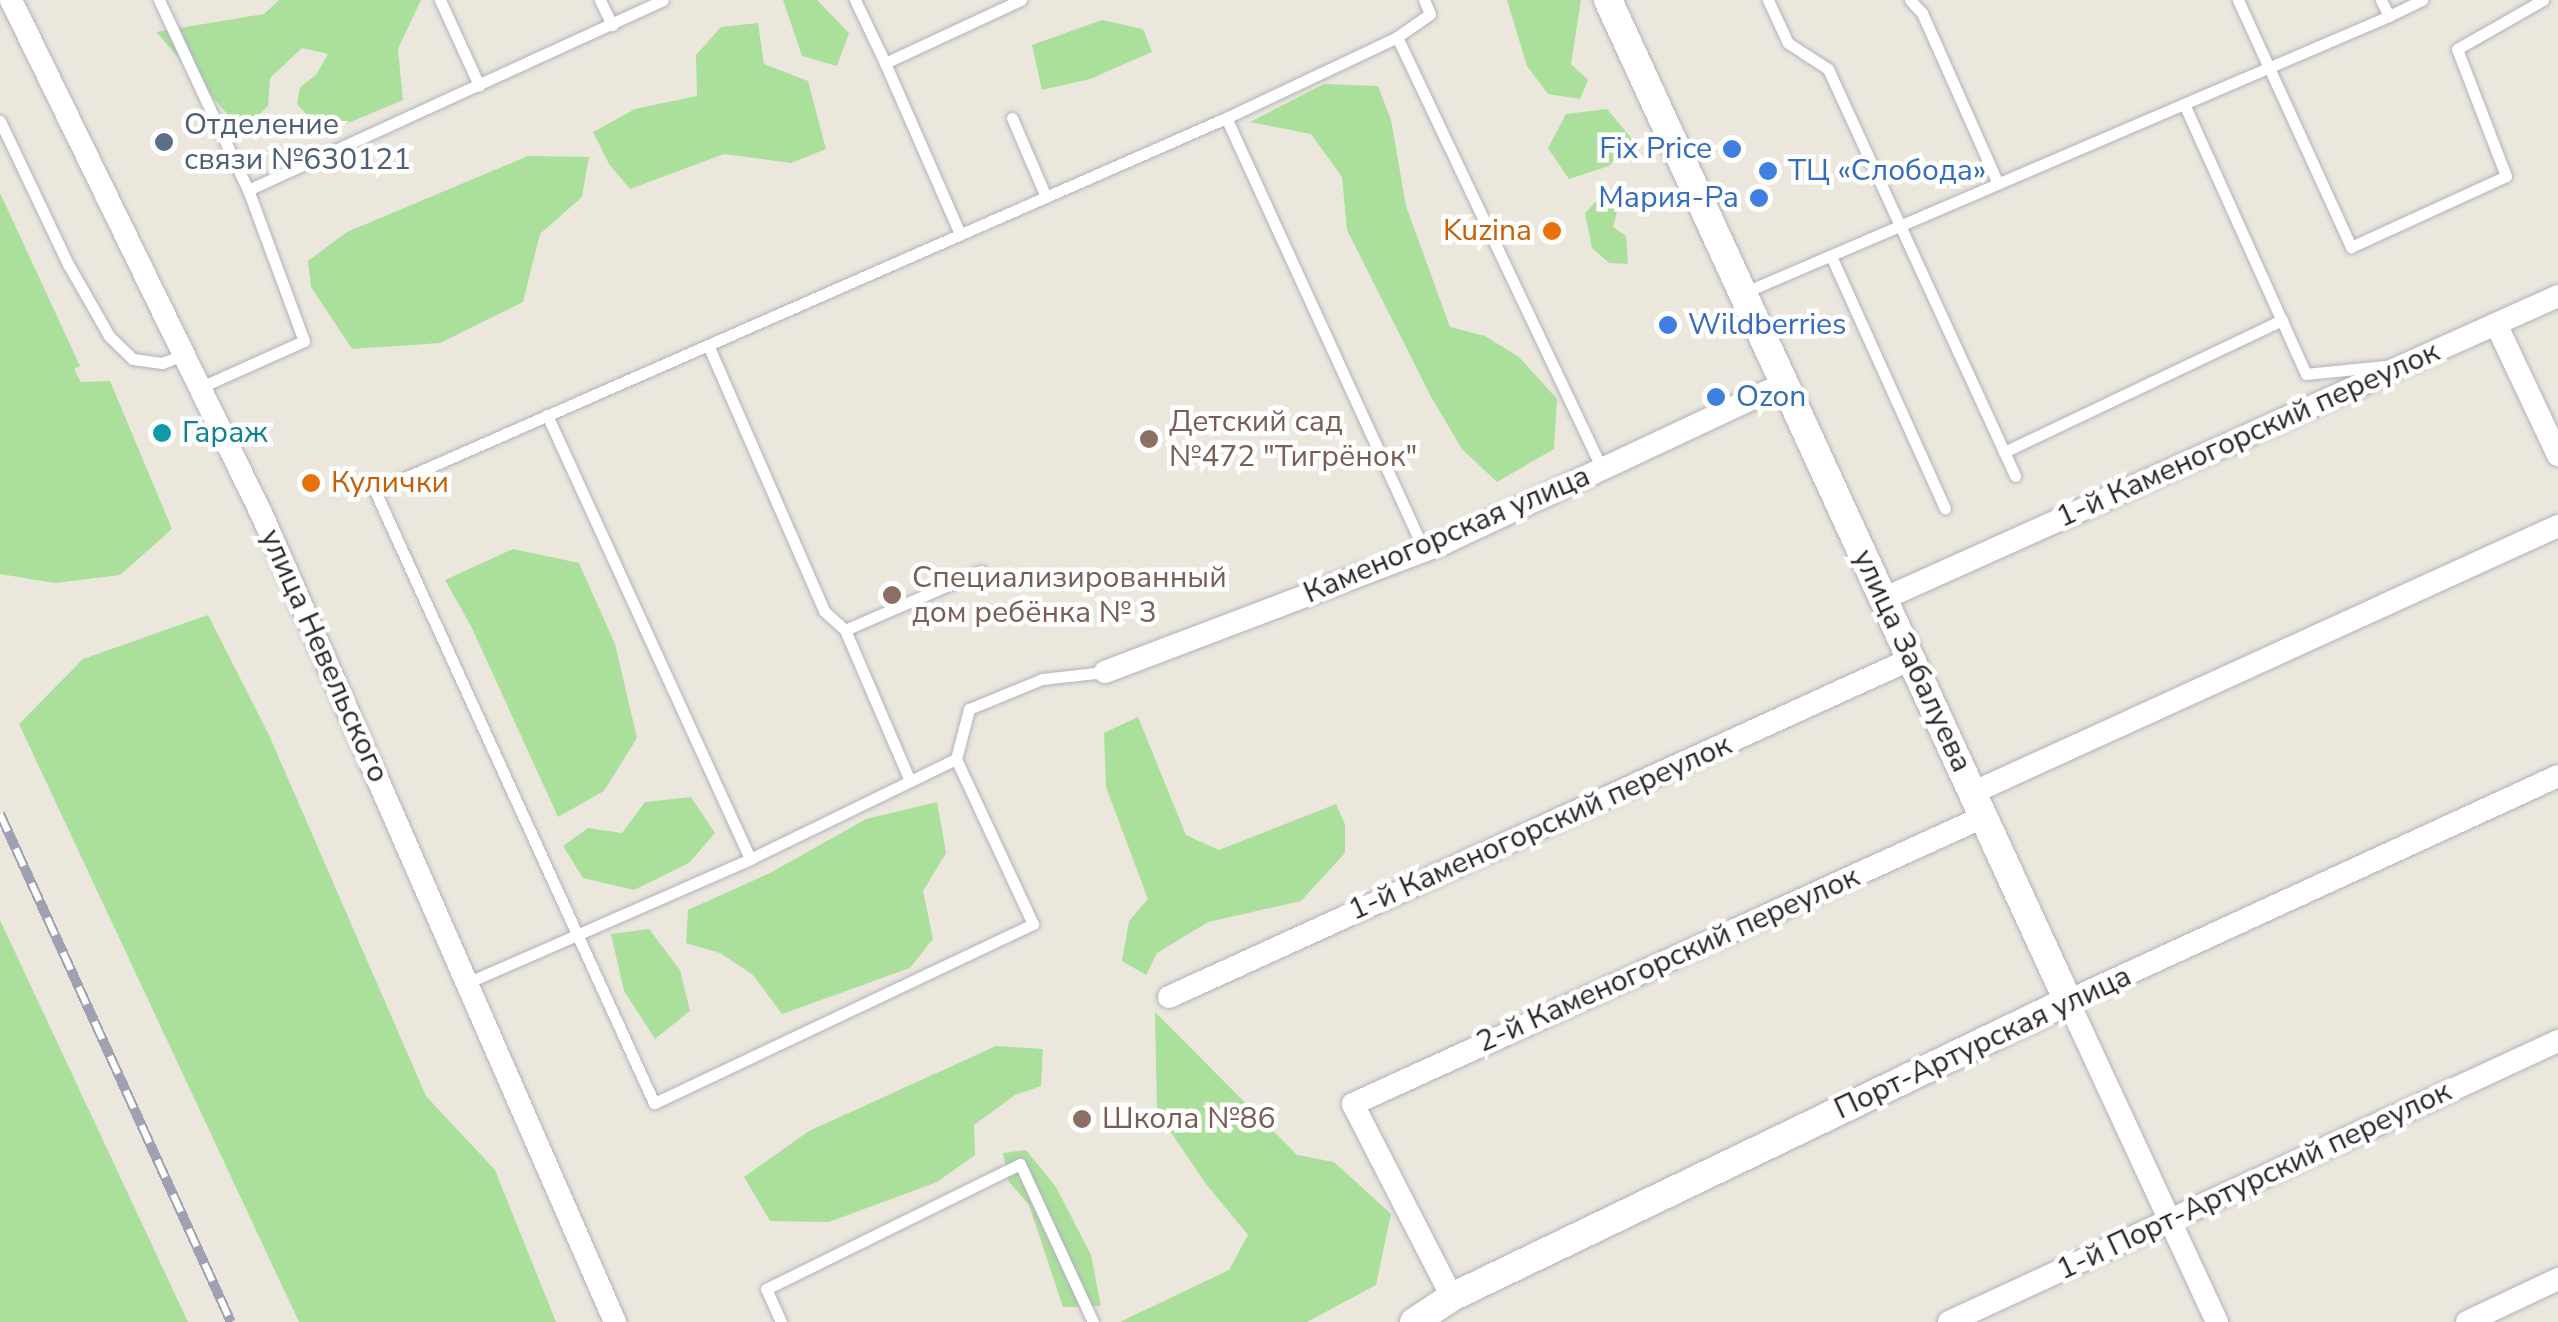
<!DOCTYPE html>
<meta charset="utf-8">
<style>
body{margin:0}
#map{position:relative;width:2558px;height:1322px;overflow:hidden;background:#ebe7dd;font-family:"Nunito Sans",sans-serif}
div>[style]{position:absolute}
.green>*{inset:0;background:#abdf9c}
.roads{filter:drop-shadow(0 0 2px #b0b1bd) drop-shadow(0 0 2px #b0b1bd)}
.service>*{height:11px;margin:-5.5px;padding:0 5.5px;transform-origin:5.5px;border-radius:5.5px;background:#fff}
.minor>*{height:22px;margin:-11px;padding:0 11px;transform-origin:11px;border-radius:11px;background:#fff}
.tertiary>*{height:28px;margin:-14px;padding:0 14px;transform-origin:14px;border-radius:14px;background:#fff}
.rail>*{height:10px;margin-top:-5px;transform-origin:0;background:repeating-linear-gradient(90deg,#fff 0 19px,#a0a0b3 0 38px);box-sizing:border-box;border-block:2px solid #a0a0b3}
.dots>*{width:28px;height:28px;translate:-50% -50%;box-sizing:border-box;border:5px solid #fff;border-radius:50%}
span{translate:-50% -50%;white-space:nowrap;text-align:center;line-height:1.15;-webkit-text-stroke:9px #fff;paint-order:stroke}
.service-label{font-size:30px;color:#4e5e75}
.left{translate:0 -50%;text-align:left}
.shop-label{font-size:30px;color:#366cbe}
.right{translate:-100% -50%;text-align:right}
.food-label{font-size:30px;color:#c56008}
.education-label{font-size:30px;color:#785e54}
.culture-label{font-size:30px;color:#0d838f}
.street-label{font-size:30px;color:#2a2a2a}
</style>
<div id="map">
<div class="green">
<div style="clip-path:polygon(279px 0,421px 0,398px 49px,403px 100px,324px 133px,297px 104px,300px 87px,316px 75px,328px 54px,302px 48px,270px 78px,268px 106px,242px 131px,156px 32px,264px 14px)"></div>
<div style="clip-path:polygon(783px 0,817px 0,849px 33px,837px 66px,802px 56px)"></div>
<div style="clip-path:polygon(1507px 0,1581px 0,1571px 64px,1588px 80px,1580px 99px,1548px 94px,1527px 66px)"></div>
<div style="clip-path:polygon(1102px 20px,1143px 29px,1152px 52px,1090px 79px,1042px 90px,1032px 45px)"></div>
<div style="clip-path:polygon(758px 23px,764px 64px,808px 81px,826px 149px,791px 163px,724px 154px,630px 189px,609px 164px,593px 132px,635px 109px,697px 96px,696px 55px,721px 27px)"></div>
<div style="clip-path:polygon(1324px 84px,1378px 86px,1391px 120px,1406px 206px,1450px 327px,1485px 336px,1519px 357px,1557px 399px,1554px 449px,1497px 482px,1462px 449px,1430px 395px,1347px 230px,1342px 177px,1311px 134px,1250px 122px)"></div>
<div style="clip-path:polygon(1607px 109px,1632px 139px,1609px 166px,1569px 179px,1548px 148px,1566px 114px)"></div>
<div style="clip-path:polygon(528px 156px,589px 157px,582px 197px,540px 234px,523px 302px,440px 343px,352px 349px,311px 287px,308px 261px,347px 232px)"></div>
<div style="clip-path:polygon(0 193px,80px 366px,74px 369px,81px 382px,110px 381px,172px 529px,120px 575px,55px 583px,0 574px)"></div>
<div style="clip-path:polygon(1602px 195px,1617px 212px,1613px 227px,1626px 236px,1628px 264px,1609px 263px,1592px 248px,1585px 213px)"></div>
<div style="clip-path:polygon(513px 549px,579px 563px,615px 644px,637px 738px,604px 791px,558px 817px,471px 626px,445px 580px)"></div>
<div style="clip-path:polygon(208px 615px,269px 735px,426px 1096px,495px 1170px,556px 1322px,299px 1322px,19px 724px,83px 659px)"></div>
<div style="clip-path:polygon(1138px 717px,1186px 835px,1219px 850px,1336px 804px,1345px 824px,1345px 853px,1301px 901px,1208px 922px,1157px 953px,1146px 975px,1122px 961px,1129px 921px,1148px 899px,1106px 787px,1104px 733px)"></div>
<div style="clip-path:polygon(691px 797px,715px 833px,689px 863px,634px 890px,583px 878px,563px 846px,588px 828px,622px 833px,645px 802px)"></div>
<div style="clip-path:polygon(937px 802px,946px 853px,923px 891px,933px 939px,910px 968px,782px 1014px,753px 975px,720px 953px,686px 943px,688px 910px,770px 873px,866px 819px)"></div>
<div style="clip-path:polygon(0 920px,188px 1322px,0 1322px)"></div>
<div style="clip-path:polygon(649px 929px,680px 970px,690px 1011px,655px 1039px,624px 991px,611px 934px)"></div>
<div style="clip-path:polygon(1155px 1012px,1297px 1155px,1334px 1162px,1391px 1214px,1376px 1285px,1307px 1322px,1120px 1322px,1229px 1270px,1248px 1235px,1206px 1184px,1157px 1112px)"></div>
<div style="clip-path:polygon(996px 1046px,1043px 1049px,1041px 1086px,1015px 1095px,974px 1125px,975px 1155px,937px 1182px,829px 1222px,770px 1221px,744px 1177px,809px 1131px)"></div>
<div style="clip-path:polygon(1026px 1150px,1056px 1187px,1091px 1255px,1101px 1306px,1063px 1307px,1029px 1205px,1009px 1182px,1003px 1153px)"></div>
</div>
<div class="roads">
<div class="service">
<div style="left:159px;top:0;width:210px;rotate:64.9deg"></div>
<div style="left:440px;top:0;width:94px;rotate:65.4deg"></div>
<div style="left:600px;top:0;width:28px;rotate:64deg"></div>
<div style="left:855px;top:0;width:70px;rotate:64.5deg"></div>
<div style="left:885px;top:63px;width:150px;rotate:-24.9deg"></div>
<div style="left:1768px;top:0;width:47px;rotate:65.1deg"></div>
<div style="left:1788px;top:43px;width:48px;rotate:33deg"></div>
<div style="left:1828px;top:69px;width:448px;rotate:65.3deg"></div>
<div style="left:1910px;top:0;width:18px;rotate:47deg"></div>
<div style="left:1922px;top:13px;width:187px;rotate:66deg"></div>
<div style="left:2238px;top:0;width:272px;rotate:65.4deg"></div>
<div style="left:2351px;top:247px;width:170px;rotate:-24.6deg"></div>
<div style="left:2506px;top:176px;width:136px;rotate:-111.1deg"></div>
<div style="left:2457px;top:49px;width:99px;rotate:-29.7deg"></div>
<div style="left:2389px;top:16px;width:37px;rotate:-26deg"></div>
<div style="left:1397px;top:37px;width:478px;rotate:64.6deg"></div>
<div style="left:885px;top:63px;width:187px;rotate:66.3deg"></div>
<div style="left:2184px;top:104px;width:296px;rotate:65.7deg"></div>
<div style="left:2306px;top:374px;width:79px;rotate:-5.8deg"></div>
<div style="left:1012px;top:118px;width:86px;rotate:66.7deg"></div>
<div style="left:0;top:121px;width:158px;rotate:64.6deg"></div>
<div style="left:68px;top:264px;width:83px;rotate:60.3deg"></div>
<div style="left:109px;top:336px;width:33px;rotate:44deg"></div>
<div style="left:133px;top:359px;width:29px;rotate:8deg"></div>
<div style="left:162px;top:363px;width:25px;rotate:-21deg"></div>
<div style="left:1831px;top:256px;width:277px;rotate:65.7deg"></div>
<div style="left:1743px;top:293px;width:703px;rotate:-23.21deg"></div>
<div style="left:2389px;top:16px;width:18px;rotate:-117deg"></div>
<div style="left:708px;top:345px;width:290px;rotate:66.4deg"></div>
<div style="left:824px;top:611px;width:28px;rotate:42deg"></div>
<div style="left:845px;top:630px;width:164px;rotate:66.7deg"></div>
<div style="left:201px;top:387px;width:113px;rotate:-24.1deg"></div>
<div style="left:304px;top:341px;width:161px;rotate:-110.3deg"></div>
<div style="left:248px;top:190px;width:456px;rotate:-24.6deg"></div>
<div style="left:547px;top:415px;width:488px;rotate:65.4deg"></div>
<div style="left:2004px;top:452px;width:308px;rotate:-25.4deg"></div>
<div style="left:1424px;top:550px;width:475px;rotate:-114.6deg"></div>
<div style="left:1226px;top:118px;width:189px;rotate:-25.3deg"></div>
<div style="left:1397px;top:37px;width:40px;rotate:-34.9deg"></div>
<div style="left:1430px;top:14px;width:15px;rotate:-113deg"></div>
<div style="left:845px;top:630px;width:148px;rotate:-23.5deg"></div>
<div style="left:956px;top:759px;width:182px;rotate:65deg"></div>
<div style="left:1033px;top:924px;width:419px;rotate:154.7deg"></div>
<div style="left:654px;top:1103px;width:673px;rotate:-114.51deg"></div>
<div style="left:375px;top:491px;width:929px;rotate:-23.67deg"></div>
<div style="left:469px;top:982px;width:307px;rotate:-23.6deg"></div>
<div style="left:750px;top:859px;width:229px;rotate:-25.9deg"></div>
<div style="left:956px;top:759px;width:52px;rotate:-75.4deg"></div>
<div style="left:969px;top:709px;width:79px;rotate:-22.3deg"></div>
<div style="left:1042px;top:679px;width:63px;rotate:-6.3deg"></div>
<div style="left:781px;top:1322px;width:36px;rotate:-114deg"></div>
<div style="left:766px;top:1289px;width:283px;rotate:-26.2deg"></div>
<div style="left:1020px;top:1164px;width:174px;rotate:65.2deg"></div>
</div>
<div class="minor">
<div style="left:11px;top:0;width:573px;rotate:64.02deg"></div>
<div style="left:262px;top:515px;width:881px;rotate:66.37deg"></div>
<div style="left:2496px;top:324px;width:145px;rotate:64.7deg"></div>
<div style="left:1883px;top:599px;width:740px;rotate:-24.17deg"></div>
<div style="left:1105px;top:672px;width:363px;rotate:-20.8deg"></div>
<div style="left:1444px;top:543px;width:375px;rotate:-25.1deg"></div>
<div style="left:1972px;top:793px;width:644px;rotate:-24.5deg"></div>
<div style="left:1169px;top:997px;width:815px;rotate:-24.49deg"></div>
<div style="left:1452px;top:1297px;width:217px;rotate:-117.2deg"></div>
<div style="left:1353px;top:1104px;width:692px;rotate:-24.49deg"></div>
<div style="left:1949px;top:1322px;width:671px;rotate:-24.77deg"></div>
<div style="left:2217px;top:1322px;width:354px;rotate:-114.9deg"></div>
<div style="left:2068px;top:1001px;width:539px;rotate:-24.66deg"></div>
<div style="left:2467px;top:1322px;width:101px;rotate:-25.3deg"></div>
</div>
<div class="tertiary">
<div style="left:1414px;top:1322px;width:45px;rotate:-33.3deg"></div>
<div style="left:1452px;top:1297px;width:683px;rotate:-25.67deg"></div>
<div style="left:2068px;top:1001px;width:1102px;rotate:-114.68deg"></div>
</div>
</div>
<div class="rail">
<div style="left:0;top:814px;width:558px;rotate:65.55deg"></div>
</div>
<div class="dots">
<div style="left:164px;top:142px;background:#5c6f8a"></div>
<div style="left:1732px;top:149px;background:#3f7fe0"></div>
<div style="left:1768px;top:171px;background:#3f7fe0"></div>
<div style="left:1759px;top:198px;background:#3f7fe0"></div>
<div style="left:1552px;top:231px;background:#e8710a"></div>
<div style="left:1668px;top:325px;background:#3f7fe0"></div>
<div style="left:1716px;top:397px;background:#3f7fe0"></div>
<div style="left:162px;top:433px;background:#0f9aa8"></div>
<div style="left:1149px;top:439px;background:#8d6e63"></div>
<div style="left:311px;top:483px;background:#e8710a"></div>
<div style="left:892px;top:595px;background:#8d6e63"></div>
<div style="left:1082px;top:1119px;background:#8d6e63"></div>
</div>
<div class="service-label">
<span class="left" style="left:184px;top:142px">Отделение<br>связи №630121</span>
</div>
<div class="shop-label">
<span class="right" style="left:1712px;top:149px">Fix Price</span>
<span class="left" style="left:1788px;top:171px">ТЦ «Слобода»</span>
<span class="right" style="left:1739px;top:198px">Мария-Ра</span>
<span class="left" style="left:1688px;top:325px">Wildberries</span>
<span class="left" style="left:1736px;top:397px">Ozon</span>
</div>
<div class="food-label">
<span class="right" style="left:1532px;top:231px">Kuzina</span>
<span class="left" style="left:331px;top:483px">Кулички</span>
</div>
<div class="education-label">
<span class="left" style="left:1169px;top:439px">Детский сад<br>№472 "Тигрёнок"</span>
<span class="left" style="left:912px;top:595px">Специализированный<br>дом ребёнка № 3</span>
<span class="left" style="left:1102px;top:1119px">Школа №86</span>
</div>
<div class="culture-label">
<span class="left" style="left:182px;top:433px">Гараж</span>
</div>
<div class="street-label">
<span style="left:2248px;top:435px;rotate:-24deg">1-й Каменогорский переулок</span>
<span style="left:1447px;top:535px;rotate:-23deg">Каменогорская улица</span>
<span style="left:324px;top:656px;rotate:66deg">улица Невельского</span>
<span style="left:1912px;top:661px;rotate:65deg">улица Забалуева</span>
<span style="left:1540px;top:828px;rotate:-24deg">1-й Каменогорский переулок</span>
<span style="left:1668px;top:960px;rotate:-24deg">2-й Каменогорский переулок</span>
<span style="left:1983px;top:1043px;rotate:-25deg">Порт-Артурская улица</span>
<span style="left:2254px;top:1181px;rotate:-25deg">1-й Порт-Артурский переулок</span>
</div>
</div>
